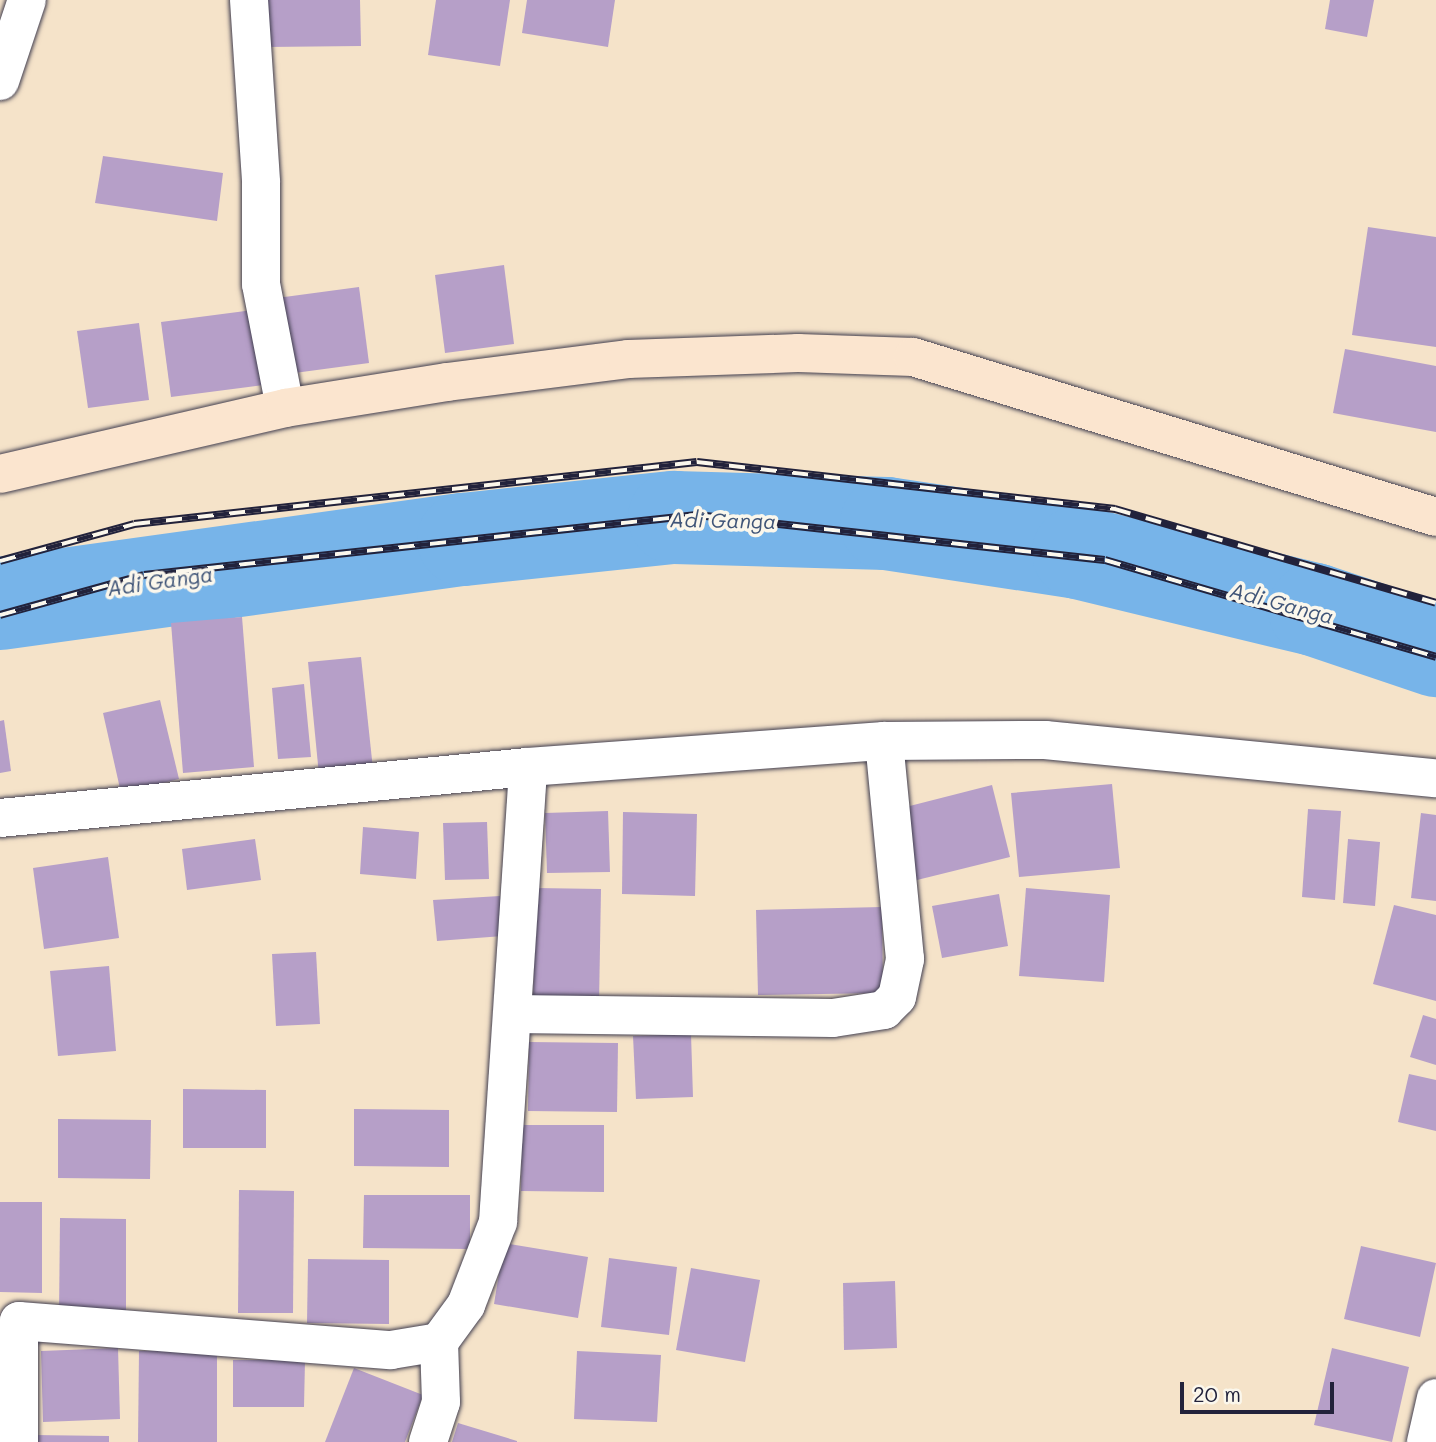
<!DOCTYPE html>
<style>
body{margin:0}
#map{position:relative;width:1436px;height:1442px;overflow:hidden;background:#f5e3c9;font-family:Mali,sans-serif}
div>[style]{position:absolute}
.river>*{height:93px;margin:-46.5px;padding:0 46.5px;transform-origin:46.5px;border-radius:46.5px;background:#77b4e9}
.building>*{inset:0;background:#b69fc8}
.roads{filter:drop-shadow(0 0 2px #423f50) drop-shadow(0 0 2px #423f50)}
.street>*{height:38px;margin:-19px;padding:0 19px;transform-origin:19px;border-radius:19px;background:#fff}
.secondary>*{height:38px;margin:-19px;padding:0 19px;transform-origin:19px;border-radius:19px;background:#fbe5cf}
.rail>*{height:8px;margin-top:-4px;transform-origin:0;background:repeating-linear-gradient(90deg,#fbf7ec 0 16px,#22223b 0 32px);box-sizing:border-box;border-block:2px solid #22223b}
span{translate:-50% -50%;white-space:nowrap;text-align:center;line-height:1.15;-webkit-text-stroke:7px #fbf7ec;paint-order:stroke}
.water-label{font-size:21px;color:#405578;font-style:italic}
.scale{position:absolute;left:1180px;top:1382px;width:154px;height:32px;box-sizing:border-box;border:4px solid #22223b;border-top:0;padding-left:9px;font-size:21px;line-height:24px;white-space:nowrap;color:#22223b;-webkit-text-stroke:5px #fbf7ec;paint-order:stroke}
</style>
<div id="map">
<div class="river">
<div style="left:0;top:603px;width:467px;rotate:-7.9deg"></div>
<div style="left:463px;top:539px;width:212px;rotate:-6deg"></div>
<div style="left:674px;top:517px;width:212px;rotate:1.6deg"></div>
<div style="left:886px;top:523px;width:194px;rotate:8.6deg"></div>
<div style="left:1078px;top:552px;width:243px;rotate:13.6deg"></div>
<div style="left:1314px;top:609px;width:129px;rotate:18.6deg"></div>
</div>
<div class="building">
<div style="clip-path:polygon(267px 0,360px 0,361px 46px,267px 47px)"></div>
<div style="clip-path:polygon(436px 0,510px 0,500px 66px,428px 55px)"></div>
<div style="clip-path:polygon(527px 0,615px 0,608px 47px,522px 33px)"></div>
<div style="clip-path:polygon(1330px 0,1374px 0,1367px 37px,1325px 29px)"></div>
<div style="clip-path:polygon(103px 156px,223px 173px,217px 221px,95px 203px)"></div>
<div style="clip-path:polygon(1368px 227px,1436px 237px,1436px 347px,1352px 335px)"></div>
<div style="clip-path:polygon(504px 265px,514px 344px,445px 353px,435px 275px)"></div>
<div style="clip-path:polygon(359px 287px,369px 363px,287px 374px,277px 298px)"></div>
<div style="clip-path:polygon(253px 310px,263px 385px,171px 397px,161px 322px)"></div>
<div style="clip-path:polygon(139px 323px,149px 400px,88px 408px,77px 331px)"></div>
<div style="clip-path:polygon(1345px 349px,1436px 366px,1436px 432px,1333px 413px)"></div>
<div style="clip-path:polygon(242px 617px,254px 767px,183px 773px,171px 623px)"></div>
<div style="clip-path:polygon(361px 657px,373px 769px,319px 775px,308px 662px)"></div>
<div style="clip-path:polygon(304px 684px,311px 757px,278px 759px,272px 688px)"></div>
<div style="clip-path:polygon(160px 700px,179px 779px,121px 793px,103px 713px)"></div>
<div style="clip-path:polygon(4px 720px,11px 771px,0 773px,0 721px)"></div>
<div style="clip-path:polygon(1112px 784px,1120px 868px,1019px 877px,1011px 793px)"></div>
<div style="clip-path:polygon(992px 785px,1010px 857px,913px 881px,894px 810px)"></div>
<div style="clip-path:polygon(1308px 809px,1341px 811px,1335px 900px,1302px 897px)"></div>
<div style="clip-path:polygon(608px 811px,610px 872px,547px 873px,545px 813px)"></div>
<div style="clip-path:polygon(623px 812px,697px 814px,695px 896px,622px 894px)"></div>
<div style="clip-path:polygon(1421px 813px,1436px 815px,1436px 901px,1411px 898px)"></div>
<div style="clip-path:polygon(487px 822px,489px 879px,445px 880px,443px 823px)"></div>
<div style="clip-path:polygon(363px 827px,419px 832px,416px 879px,360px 874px)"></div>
<div style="clip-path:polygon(255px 839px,261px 880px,187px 890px,182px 849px)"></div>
<div style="clip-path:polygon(1348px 839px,1380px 842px,1375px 906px,1343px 903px)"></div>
<div style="clip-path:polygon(108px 857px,119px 938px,44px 949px,33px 868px)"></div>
<div style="clip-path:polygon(536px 888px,601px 889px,599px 1004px,533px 1002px)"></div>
<div style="clip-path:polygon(1026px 888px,1110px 895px,1104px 982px,1019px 976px)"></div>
<div style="clip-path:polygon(999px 894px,1008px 946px,942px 958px,932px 906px)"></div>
<div style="clip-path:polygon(500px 896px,503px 936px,437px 941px,433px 900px)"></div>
<div style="clip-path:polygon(1394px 905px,1436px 915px,1436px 1001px,1373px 984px)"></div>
<div style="clip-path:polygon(882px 907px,883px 993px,758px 995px,756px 910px)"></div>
<div style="clip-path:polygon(316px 952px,320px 1024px,276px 1026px,272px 954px)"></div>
<div style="clip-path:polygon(109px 966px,116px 1051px,58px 1056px,50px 971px)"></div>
<div style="clip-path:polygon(1423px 1015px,1436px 1019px,1436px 1065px,1410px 1057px)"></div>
<div style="clip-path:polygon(691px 1034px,693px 1097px,636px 1099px,633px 1036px)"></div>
<div style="clip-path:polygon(529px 1042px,618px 1043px,617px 1112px,528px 1111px)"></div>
<div style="clip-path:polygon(1409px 1074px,1436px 1080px,1436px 1131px,1398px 1122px)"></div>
<div style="clip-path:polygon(183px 1089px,266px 1090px,266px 1148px,183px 1148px)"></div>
<div style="clip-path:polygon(354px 1109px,449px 1110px,449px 1167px,354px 1166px)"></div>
<div style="clip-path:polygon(58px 1119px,151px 1120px,150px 1179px,58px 1178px)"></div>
<div style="clip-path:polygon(522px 1125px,604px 1125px,604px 1192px,521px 1191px)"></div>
<div style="clip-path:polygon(239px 1190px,294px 1191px,293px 1313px,238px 1313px)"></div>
<div style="clip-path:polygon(364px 1195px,470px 1195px,470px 1249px,363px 1248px)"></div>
<div style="clip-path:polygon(0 1202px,42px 1202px,42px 1293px,0 1292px)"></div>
<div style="clip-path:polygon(60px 1218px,126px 1219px,126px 1316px,59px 1316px)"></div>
<div style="clip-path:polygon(504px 1243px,588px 1257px,578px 1318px,494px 1304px)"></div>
<div style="clip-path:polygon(1361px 1246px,1436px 1263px,1420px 1337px,1344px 1319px)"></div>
<div style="clip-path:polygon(609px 1258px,677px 1267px,669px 1335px,601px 1327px)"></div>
<div style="clip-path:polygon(308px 1259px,389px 1260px,389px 1324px,307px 1323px)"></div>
<div style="clip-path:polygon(691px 1268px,760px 1280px,745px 1362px,676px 1350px)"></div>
<div style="clip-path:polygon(895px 1281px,897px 1348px,844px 1350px,843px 1283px)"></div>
<div style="clip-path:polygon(118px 1348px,120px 1419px,43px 1422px,41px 1351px)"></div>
<div style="clip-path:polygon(1332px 1348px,1409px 1367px,1392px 1442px,1314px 1425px)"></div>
<div style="clip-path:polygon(139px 1351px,217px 1351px,217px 1442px,138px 1442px)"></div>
<div style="clip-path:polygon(577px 1351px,661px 1355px,657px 1422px,574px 1419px)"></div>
<div style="clip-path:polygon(233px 1360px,305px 1360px,304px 1407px,233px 1407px)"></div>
<div style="clip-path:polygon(354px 1368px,423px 1395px,405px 1442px,325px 1442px)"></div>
<div style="clip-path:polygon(458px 1423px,517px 1441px,517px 1442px,452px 1442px)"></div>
<div style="clip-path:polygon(35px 1435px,109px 1436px,109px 1442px,34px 1442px)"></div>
</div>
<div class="roads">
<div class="street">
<div style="left:249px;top:0;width:183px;rotate:86.2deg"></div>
<div style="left:261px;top:183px;width:101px;rotate:90deg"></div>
<div style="left:261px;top:284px;width:126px;rotate:79deg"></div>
<div style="left:0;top:81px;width:85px;rotate:-71.6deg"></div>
<div style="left:0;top:818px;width:530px;rotate:-5.52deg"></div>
<div style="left:528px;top:767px;width:357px;rotate:-4.2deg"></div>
<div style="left:884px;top:741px;width:161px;rotate:-0.4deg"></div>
<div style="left:1045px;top:740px;width:393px;rotate:5.6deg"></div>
<div style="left:513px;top:1014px;width:320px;rotate:0.7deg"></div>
<div style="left:833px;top:1018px;width:52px;rotate:-8.9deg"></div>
<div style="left:884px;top:1010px;width:18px;rotate:-45deg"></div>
<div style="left:897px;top:997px;width:39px;rotate:-78deg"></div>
<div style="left:905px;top:959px;width:219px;rotate:-95.5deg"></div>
<div style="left:19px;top:1442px;width:121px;rotate:-90deg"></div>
<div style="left:19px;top:1321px;width:373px;rotate:4.5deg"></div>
<div style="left:391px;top:1350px;width:49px;rotate:-9.5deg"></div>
<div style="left:439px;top:1342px;width:46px;rotate:-53.9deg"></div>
<div style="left:466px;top:1305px;width:89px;rotate:-68.9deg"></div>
<div style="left:498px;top:1222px;width:456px;rotate:-86.2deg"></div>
<div style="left:428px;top:1442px;width:42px;rotate:-72deg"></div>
<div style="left:441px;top:1402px;width:60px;rotate:-91.9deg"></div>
<div style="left:1426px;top:1442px;width:45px;rotate:-77.2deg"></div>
</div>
<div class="secondary">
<div style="left:0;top:474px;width:293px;rotate:-13deg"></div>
<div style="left:285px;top:408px;width:164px;rotate:-9.1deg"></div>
<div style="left:447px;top:382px;width:182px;rotate:-7.2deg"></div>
<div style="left:628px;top:359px;width:170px;rotate:-2deg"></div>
<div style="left:798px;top:353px;width:115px;rotate:2deg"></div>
<div style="left:913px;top:357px;width:547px;rotate:17.01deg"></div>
</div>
</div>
<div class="rail">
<div style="left:0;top:561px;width:139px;rotate:-15.4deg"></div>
<div style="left:134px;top:524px;width:566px;rotate:-6.28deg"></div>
<div style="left:697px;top:462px;width:421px;rotate:6.4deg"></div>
<div style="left:1115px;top:509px;width:334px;rotate:16.3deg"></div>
<div style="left:0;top:615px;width:149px;rotate:-15.5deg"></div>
<div style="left:144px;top:575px;width:556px;rotate:-6.19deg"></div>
<div style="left:697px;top:515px;width:410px;rotate:6.3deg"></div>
<div style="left:1105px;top:560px;width:345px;rotate:16.3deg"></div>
</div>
<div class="water-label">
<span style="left:723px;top:520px;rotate:1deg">Adi Ganga</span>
<span style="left:160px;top:581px;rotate:-8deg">Adi Ganga</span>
<span style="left:1282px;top:603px;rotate:15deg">Adi Ganga</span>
</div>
<div class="scale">20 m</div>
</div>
